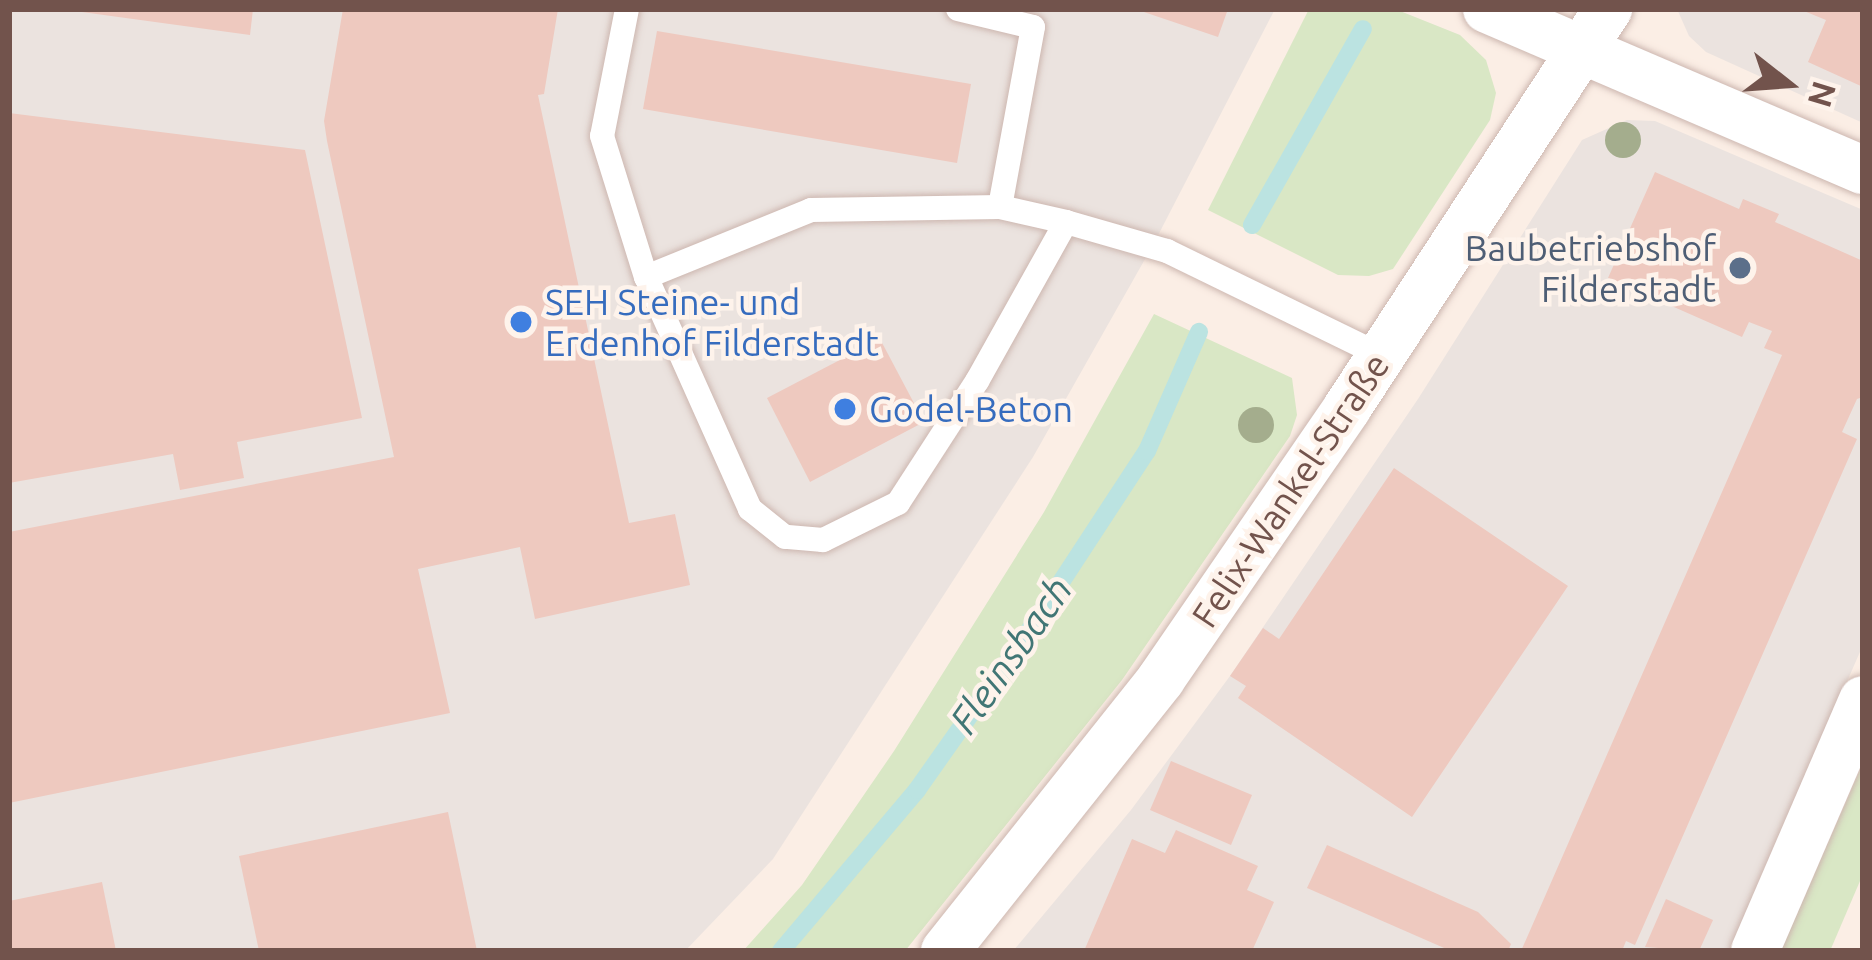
<!DOCTYPE html>
<meta charset="utf-8">
<style>
body{margin:0}
#map{position:relative;width:1872px;height:960px;overflow:hidden;background:#fbeee5;font-family:Ubuntu,sans-serif}
div>[style]{position:absolute}
.industrial>*{inset:0;background:#ebe3df}
.green>*{inset:0;background:#d9e7c5}
.stream>*{height:18px;margin:-9px;padding:0 9px;transform-origin:9px;border-radius:9px;background:#bbe3e1}
.building>*{inset:0;background:#eec9bf}
.roads{filter:drop-shadow(0 0 3px #cdb7b0) drop-shadow(0 0 3px #cdb7b0)}
.lane>*{height:24px;margin:-12px;padding:0 12px;transform-origin:12px;border-radius:12px;background:#fff}
.street>*{height:48px;margin:-24px;padding:0 24px;transform-origin:24px;border-radius:24px;background:#fff}
.trees>*{width:36px;height:36px;margin:-18px;border-radius:50%;background:#a4ad8d}
.dots>*{width:33px;height:33px;translate:-50% -50%;box-sizing:border-box;border:6px solid #fef3eb;border-radius:50%}
span{translate:-50% -50%;white-space:nowrap;text-align:center;line-height:1.15;-webkit-text-stroke:9px #fef3eb;paint-order:stroke}
.service-label{font-size:36px;color:#4e5e75}
.right{translate:-100% -50%;text-align:right}
.shop-label{font-size:36px;color:#366cbe}
.left{translate:0 -50%;text-align:left}
.street-label{font-size:36px;color:#72534c}
.water-label{font-size:39px;color:#417675;font-style:italic}
.frame{position:absolute;inset:0;border:12px solid #72534c;pointer-events:none}
.north{position:absolute;left:1728px;top:24px;width:120px;height:120px;-webkit-text-stroke:9px #fef3eb;paint-order:stroke;rotate:107deg;font-size:33px;font-weight:700;line-height:48px;text-align:center;color:#72534c}
.north::after{content:'';display:block;margin:auto;width:42px;height:54px;background:#72534c;clip-path:polygon(50% 0,100% 100%,50% 72%,0 100%)}
</style>
<div id="map">
<div class="industrial">
<div style="clip-path:polygon(9px 9px,1275px 9px,1153px 245px,1033px 457px,773px 859px,685px 951px,9px 951px)"></div>
<div style="clip-path:polygon(1677px 9px,1863px 9px,1863px 123px,1706px 52px,1689px 36px)"></div>
<div style="clip-path:polygon(1627px 120px,1655px 121px,1863px 210px,1863px 645px,1729px 951px,1013px 951px,1131px 810px,1230px 676px,1418px 399px,1582px 140px)"></div>
</div>
<div class="green">
<div style="clip-path:polygon(1309px 9px,1395px 9px,1460px 35px,1486px 60px,1496px 93px,1490px 120px,1393px 269px,1369px 276px,1338px 275px,1208px 210px)"></div>
<div style="clip-path:polygon(1154px 314px,1292px 378px,1297px 415px,1290px 436px,1122px 680px,905px 951px,743px 951px,802px 885px,894px 751px,1044px 512px)"></div>
<div style="clip-path:polygon(1863px 763px,1863px 874px,1830px 951px,1781px 951px)"></div>
</div>
<div class="stream">
<div style="left:1252px;top:225px;width:225px;rotate:-60.5deg"></div>
<div style="left:781px;top:951px;width:211px;rotate:-49.8deg"></div>
<div style="left:917px;top:790px;width:194px;rotate:-54.8deg"></div>
<div style="left:1029px;top:631px;width:215px;rotate:-56.8deg"></div>
<div style="left:1147px;top:451px;width:130px;rotate:-66.4deg"></div>
</div>
<div class="building">
<div style="clip-path:polygon(60px 9px,253px 9px,250px 35px)"></div>
<div style="clip-path:polygon(343px 9px,558px 9px,544px 94px,538px 95px,629px 523px,675px 514px,690px 585px,535px 619px,520px 547px,418px 569px,450px 713px,9px 803px,9px 532px,394px 457px,327px 141px,324px 121px)"></div>
<div style="clip-path:polygon(1135px 9px,1228px 9px,1218px 37px)"></div>
<div style="clip-path:polygon(1799px 9px,1863px 9px,1863px 87px,1808px 62px,1826px 20px)"></div>
<div style="clip-path:polygon(657px 31px,971px 84px,957px 163px,643px 109px)"></div>
<div style="clip-path:polygon(9px 113px,305px 150px,362px 418px,237px 442px,244px 478px,180px 490px,173px 454px,9px 483px)"></div>
<div style="clip-path:polygon(1655px 172px,1739px 209px,1743px 199px,1779px 214px,1775px 222px,1863px 261px,1863px 397px,1857px 399px,1842px 432px,1857px 439px,1635px 945px,1626px 941px,1622px 951px,1521px 951px,1782px 355px,1764px 348px,1772px 331px,1749px 322px,1742px 337px,1608px 278px)"></div>
<div style="clip-path:polygon(880px 339px,924px 422px,810px 482px,767px 398px)"></div>
<div style="clip-path:polygon(1394px 468px,1568px 586px,1412px 817px,1238px 698px,1246px 686px,1230px 676px,1263px 628px,1279px 639px)"></div>
<div style="clip-path:polygon(1171px 761px,1252px 795px,1231px 845px,1150px 810px)"></div>
<div style="clip-path:polygon(448px 812px,477px 951px,259px 951px,239px 856px)"></div>
<div style="clip-path:polygon(1176px 830px,1258px 866px,1247px 890px,1274px 902px,1252px 951px,1084px 951px,1132px 839px,1165px 853px)"></div>
<div style="clip-path:polygon(1327px 845px,1478px 912px,1511px 944px,1508px 951px,1451px 951px,1307px 888px)"></div>
<div style="clip-path:polygon(102px 882px,116px 951px,9px 951px,9px 901px)"></div>
<div style="clip-path:polygon(1666px 899px,1713px 920px,1699px 951px,1645px 947px)"></div>
</div>
<div class="roads">
<div class="lane">
<div style="left:627px;top:9px;width:129px;rotate:101.1deg"></div>
<div style="left:602px;top:136px;width:148px;rotate:72.7deg"></div>
<div style="left:958px;top:9px;width:77px;rotate:13.5deg"></div>
<div style="left:1033px;top:27px;width:183px;rotate:100.4deg"></div>
<div style="left:1066px;top:222px;width:182px;rotate:119.2deg"></div>
<div style="left:977px;top:381px;width:145px;rotate:122.9deg"></div>
<div style="left:898px;top:503px;width:84px;rotate:153.7deg"></div>
<div style="left:823px;top:540px;width:38px;rotate:-175deg"></div>
<div style="left:785px;top:537px;width:45px;rotate:-141.3deg"></div>
<div style="left:750px;top:509px;width:254px;rotate:-114.1deg"></div>
<div style="left:646px;top:277px;width:178px;rotate:-22.1deg"></div>
<div style="left:811px;top:210px;width:189px;rotate:-0.9deg"></div>
<div style="left:1000px;top:207px;width:68px;rotate:12.8deg"></div>
<div style="left:1066px;top:222px;width:105px;rotate:16deg"></div>
<div style="left:1167px;top:251px;width:239px;rotate:26deg"></div>
</div>
<div class="street">
<div style="left:1487px;top:9px;width:409px;rotate:23.2deg"></div>
<div style="left:945px;top:951px;width:347px;rotate:-51.5deg"></div>
<div style="left:1161px;top:679px;width:329px;rotate:-55.5deg"></div>
<div style="left:1347px;top:408px;width:477px;rotate:-56.8deg"></div>
<div style="left:1755px;top:951px;width:273px;rotate:-66.7deg"></div>
</div>
</div>
<div class="trees">
<div style="left:1623px;top:140px"></div>
<div style="left:1256px;top:425px"></div>
</div>
<div class="dots">
<div style="left:1740px;top:268px;background:#5c6f8a"></div>
<div style="left:521px;top:322px;background:#3f7fe0"></div>
<div style="left:845px;top:409px;background:#3f7fe0"></div>
</div>
<div class="service-label">
<span class="right" style="left:1716px;top:268px">Baubetriebshof<br>Filderstadt</span>
</div>
<div class="shop-label">
<span class="left" style="left:545px;top:322px">SEH Steine- und<br>Erdenhof Filderstadt</span>
<span class="left" style="left:869px;top:409px">Godel-Beton</span>
</div>
<div class="street-label">
<span style="left:1290px;top:490px;rotate:-56deg">Felix-Wankel-Straße</span>
</div>
<div class="water-label">
<span style="left:1011px;top:655px;rotate:-55deg">Fleinsbach</span>
</div>
<div class="frame"></div>
<div class="north">N</div>
</div>
